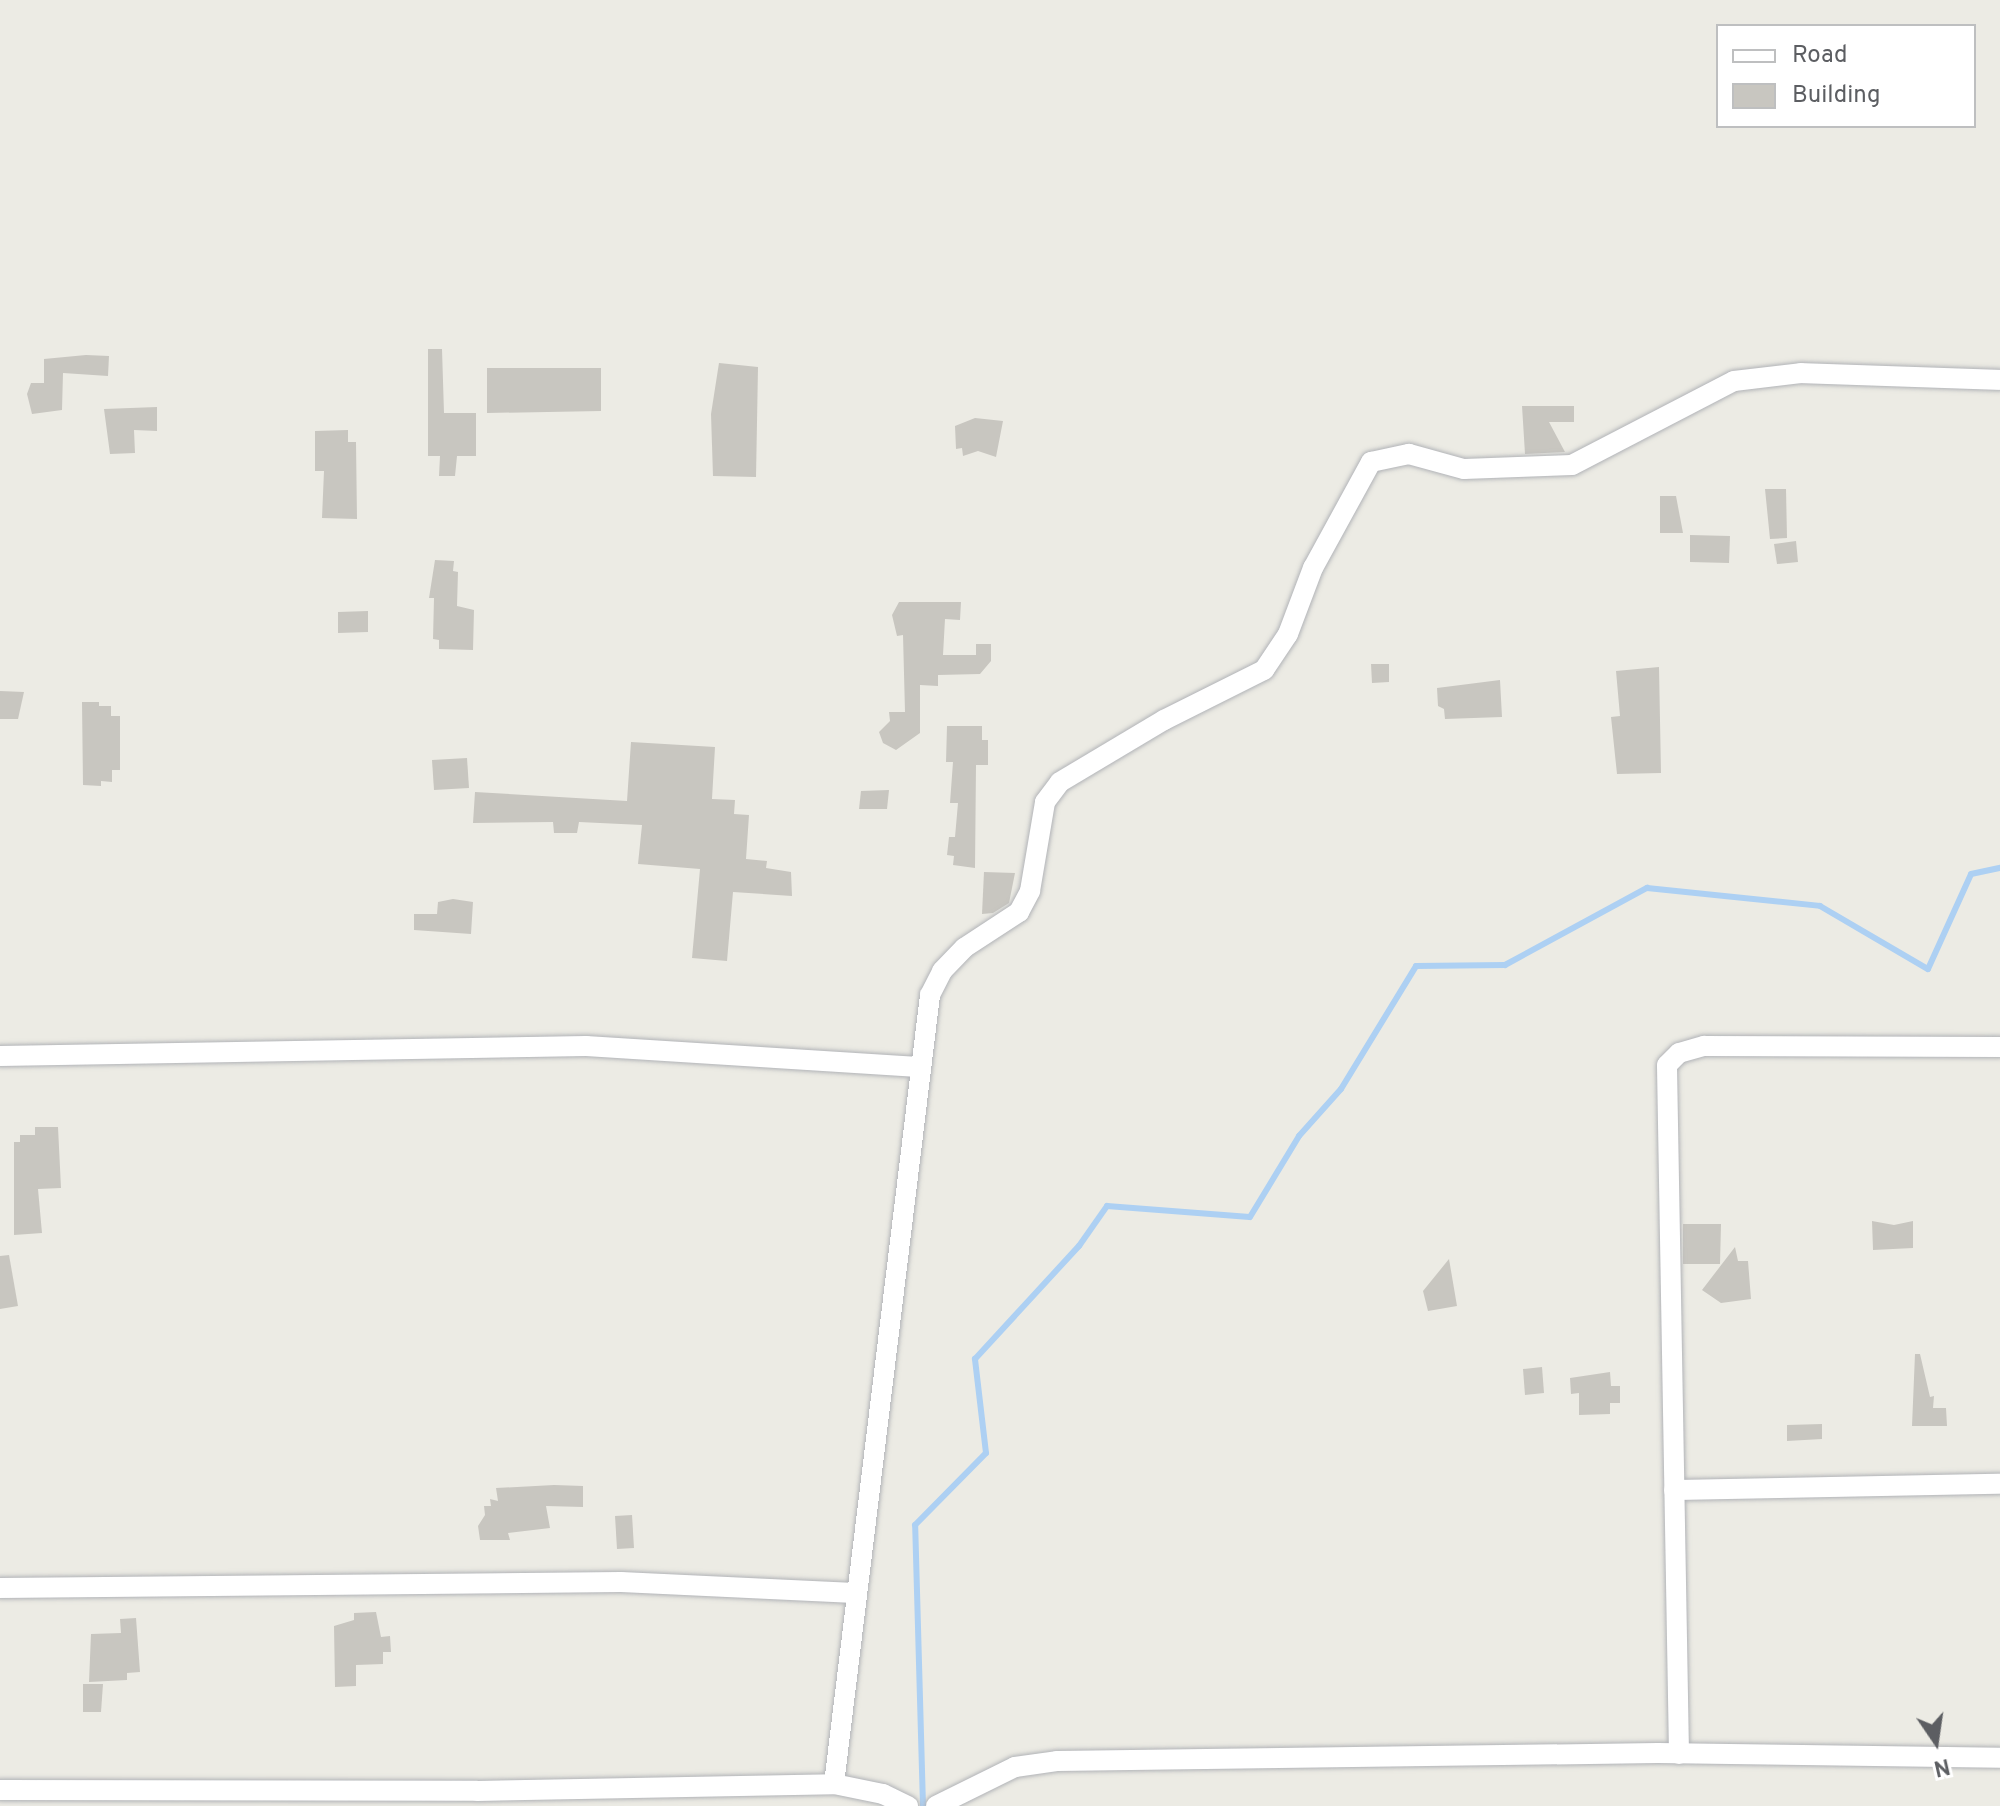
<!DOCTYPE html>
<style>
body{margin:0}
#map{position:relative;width:2000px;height:1806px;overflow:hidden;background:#ecebe4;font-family:Overpass,sans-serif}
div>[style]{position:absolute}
.stream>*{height:6px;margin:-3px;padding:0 3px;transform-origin:3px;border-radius:3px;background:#add0f3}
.building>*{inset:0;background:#c8c6c0}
.roads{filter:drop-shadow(0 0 2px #b1b3b7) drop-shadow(0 0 2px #b1b3b7)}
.street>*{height:20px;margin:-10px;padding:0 10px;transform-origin:10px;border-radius:10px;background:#fff}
span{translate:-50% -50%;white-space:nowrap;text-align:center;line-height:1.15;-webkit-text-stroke:8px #fff;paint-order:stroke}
.legend{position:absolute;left:1716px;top:24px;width:260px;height:104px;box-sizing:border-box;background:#fff;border:2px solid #bebfc0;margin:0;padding:10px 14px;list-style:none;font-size:24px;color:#5c5e62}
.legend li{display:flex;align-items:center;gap:16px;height:40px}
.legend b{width:40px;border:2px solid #bebfc0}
.north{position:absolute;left:1896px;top:1702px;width:80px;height:80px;-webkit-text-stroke:6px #fff;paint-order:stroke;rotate:167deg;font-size:22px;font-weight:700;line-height:32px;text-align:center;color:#5c5e62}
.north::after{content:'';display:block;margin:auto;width:28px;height:36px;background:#5c5e62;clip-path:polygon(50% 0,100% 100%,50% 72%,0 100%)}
</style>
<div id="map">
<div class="stream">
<div style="left:923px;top:1806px;width:281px;rotate:-91.6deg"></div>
<div style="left:915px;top:1525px;width:101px;rotate:-45.4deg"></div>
<div style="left:986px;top:1453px;width:95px;rotate:-96.7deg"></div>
<div style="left:975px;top:1359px;width:154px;rotate:-47.4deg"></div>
<div style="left:1079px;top:1246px;width:49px;rotate:-55deg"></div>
<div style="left:1107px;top:1206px;width:143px;rotate:4.4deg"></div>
<div style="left:1250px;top:1217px;width:95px;rotate:-58.8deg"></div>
<div style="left:1299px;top:1136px;width:63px;rotate:-48.2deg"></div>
<div style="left:1341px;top:1089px;width:144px;rotate:-58.6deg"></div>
<div style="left:1416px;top:966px;width:89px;rotate:-0.6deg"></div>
<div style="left:1505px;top:965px;width:162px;rotate:-28.5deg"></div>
<div style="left:1647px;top:888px;width:174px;rotate:5.9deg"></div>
<div style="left:1820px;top:906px;width:125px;rotate:30.3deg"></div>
<div style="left:1928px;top:969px;width:104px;rotate:-65.6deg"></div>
<div style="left:1971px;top:874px;width:30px;rotate:-12deg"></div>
</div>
<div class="building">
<div style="clip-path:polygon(428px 349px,442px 349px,444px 413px,476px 413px,476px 456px,457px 456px,455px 476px,439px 476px,440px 456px,428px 456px)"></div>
<div style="clip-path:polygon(86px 355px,109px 356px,108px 376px,63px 373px,62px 410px,32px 414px,27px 394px,31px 383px,44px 383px,44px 359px)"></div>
<div style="clip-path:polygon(719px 363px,758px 367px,756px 477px,713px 476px,711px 414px)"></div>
<div style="clip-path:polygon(487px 368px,601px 368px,601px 411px,487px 413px)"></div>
<div style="clip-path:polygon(1522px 406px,1574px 406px,1574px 422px,1549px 422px,1565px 452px,1525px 454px)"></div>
<div style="clip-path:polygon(157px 407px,157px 431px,134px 430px,135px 453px,110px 454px,104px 409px)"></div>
<div style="clip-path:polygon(975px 418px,1003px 421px,996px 457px,978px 451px,963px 456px,962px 448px,956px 449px,955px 426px)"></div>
<div style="clip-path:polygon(348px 430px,348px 442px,356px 442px,357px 519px,322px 518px,324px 471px,315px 471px,315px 431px)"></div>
<div style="clip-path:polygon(1765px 489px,1786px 489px,1787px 538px,1770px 539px)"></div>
<div style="clip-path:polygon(1660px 496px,1676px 496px,1683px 533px,1660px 533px)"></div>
<div style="clip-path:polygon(1690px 535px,1730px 536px,1729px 563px,1690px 562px)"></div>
<div style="clip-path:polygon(1796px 541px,1798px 562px,1777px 564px,1774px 544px)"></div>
<div style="clip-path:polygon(435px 560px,454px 561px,453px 571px,458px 572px,457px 606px,474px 610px,473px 650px,439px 649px,439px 640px,433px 639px,434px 598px,429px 598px)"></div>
<div style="clip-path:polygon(899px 602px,961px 602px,960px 620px,945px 619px,943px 655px,976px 655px,976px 644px,991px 644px,991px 661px,980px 674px,938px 675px,938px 686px,920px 685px,920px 733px,896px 750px,883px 743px,879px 732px,890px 721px,889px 712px,905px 712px,903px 635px,897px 636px,892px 615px)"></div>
<div style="clip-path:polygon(368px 611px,368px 632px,338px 633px,338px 612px)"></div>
<div style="clip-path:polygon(1371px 664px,1389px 664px,1389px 682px,1372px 683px)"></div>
<div style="clip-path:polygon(1659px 667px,1661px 773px,1617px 774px,1611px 717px,1620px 716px,1616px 671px)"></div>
<div style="clip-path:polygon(1500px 680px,1502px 717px,1445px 719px,1444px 709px,1438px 706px,1437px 688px)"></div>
<div style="clip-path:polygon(0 691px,24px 692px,18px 719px,0 719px)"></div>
<div style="clip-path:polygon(82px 702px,99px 702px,99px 706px,111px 706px,111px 716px,120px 716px,120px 770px,112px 770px,112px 782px,101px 781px,101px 786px,83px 785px)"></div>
<div style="clip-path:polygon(947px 726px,982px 726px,982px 740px,988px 740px,988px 765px,976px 765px,975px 868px,953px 865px,954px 856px,947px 855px,949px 837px,955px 837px,958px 803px,950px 803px,953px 762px,946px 762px)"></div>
<div style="clip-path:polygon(631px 742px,715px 747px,712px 799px,735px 800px,734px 814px,749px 815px,746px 859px,767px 861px,766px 868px,791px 872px,792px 896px,733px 892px,727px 961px,692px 958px,700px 869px,638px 864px,642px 825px,579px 822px,577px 833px,554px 833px,553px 822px,473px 823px,475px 792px,627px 801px)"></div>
<div style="clip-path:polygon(467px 758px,469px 788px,434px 790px,432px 760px)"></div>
<div style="clip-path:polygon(889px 790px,887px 809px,859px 809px,861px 791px)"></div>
<div style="clip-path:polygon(984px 872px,1015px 873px,1009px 903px,993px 913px,982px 914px)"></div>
<div style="clip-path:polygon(453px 899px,473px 902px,471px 934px,414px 930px,414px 914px,437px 914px,438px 902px)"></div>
<div style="clip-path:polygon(35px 1127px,58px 1127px,61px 1188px,38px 1189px,42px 1233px,14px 1235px,14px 1142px,20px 1142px,20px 1135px,35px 1135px)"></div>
<div style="clip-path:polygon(1872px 1221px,1894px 1225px,1913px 1221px,1913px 1248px,1873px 1250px)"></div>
<div style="clip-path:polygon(1683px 1224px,1721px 1224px,1720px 1264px,1683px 1264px)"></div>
<div style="clip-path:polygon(1735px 1247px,1738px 1261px,1748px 1261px,1751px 1299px,1721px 1303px,1702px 1290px)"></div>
<div style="clip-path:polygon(9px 1255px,18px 1306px,0 1309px,0 1256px)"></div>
<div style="clip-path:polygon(1449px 1259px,1457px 1306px,1428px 1311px,1423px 1291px)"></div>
<div style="clip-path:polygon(1915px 1354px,1920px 1354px,1930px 1397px,1934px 1396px,1933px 1408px,1946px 1408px,1947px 1426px,1912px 1426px)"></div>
<div style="clip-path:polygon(1542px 1367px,1544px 1393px,1525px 1395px,1523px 1369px)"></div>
<div style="clip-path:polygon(1610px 1372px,1611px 1386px,1620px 1386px,1620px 1403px,1610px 1403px,1610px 1414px,1579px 1415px,1579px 1393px,1571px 1394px,1570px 1378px)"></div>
<div style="clip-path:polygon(1822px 1424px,1822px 1439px,1787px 1441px,1787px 1425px)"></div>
<div style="clip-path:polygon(554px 1485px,583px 1486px,583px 1507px,546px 1506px,550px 1528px,508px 1533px,510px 1540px,480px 1540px,478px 1526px,485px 1515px,484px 1506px,491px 1506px,490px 1499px,498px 1501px,496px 1488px)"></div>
<div style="clip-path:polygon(632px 1515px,634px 1548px,617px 1549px,615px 1516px)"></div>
<div style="clip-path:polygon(376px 1612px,381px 1637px,390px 1636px,391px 1652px,383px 1652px,383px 1664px,356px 1665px,356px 1686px,335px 1687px,334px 1626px,354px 1620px,354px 1613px)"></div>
<div style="clip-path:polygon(136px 1618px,140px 1672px,127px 1673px,127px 1680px,89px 1682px,91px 1634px,121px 1633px,120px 1619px)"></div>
<div style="clip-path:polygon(83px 1684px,103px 1684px,101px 1712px,83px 1712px)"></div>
</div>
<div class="roads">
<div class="street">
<div style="left:0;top:1056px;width:586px;rotate:-0.98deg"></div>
<div style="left:586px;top:1046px;width:333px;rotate:3.6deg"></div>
<div style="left:1674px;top:1490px;width:326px;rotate:-1.1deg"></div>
<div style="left:0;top:1588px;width:621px;rotate:-0.55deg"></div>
<div style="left:621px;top:1582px;width:234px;rotate:2.7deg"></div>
<div style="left:1679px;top:1754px;width:689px;rotate:-91deg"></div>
<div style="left:1667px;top:1065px;width:17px;rotate:-45deg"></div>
<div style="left:1679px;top:1053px;width:26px;rotate:-16deg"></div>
<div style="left:1704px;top:1046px;width:296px;rotate:0.2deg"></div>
<div style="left:834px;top:1784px;width:795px;rotate:-83.06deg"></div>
<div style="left:930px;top:995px;width:27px;rotate:-63deg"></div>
<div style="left:942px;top:971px;width:32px;rotate:-46deg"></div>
<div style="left:964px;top:948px;width:66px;rotate:-33.2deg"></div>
<div style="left:1019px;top:912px;width:24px;rotate:-62deg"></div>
<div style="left:1030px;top:891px;width:90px;rotate:-80.4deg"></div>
<div style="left:1045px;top:802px;width:25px;rotate:-53deg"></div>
<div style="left:1060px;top:782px;width:121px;rotate:-30.8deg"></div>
<div style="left:1164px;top:720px;width:112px;rotate:-26.6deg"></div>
<div style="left:1264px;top:670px;width:43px;rotate:-56.3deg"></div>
<div style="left:1288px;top:634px;width:71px;rotate:-69.3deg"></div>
<div style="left:1313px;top:568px;width:121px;rotate:-61.3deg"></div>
<div style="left:1371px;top:462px;width:39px;rotate:-12deg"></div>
<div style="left:1409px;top:454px;width:57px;rotate:15.3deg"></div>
<div style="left:1464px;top:469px;width:108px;rotate:-2.1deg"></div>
<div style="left:1572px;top:465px;width:182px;rotate:-27.4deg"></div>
<div style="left:1734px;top:381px;width:67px;rotate:-6.8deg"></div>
<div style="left:1801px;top:373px;width:199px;rotate:2deg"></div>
<div style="left:0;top:1790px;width:477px;rotate:0.1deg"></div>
<div style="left:477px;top:1791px;width:357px;rotate:-1.1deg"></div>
<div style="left:834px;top:1784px;width:50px;rotate:11.5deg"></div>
<div style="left:883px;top:1794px;width:28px;rotate:26deg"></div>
<div style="left:936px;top:1806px;width:88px;rotate:-26.3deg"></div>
<div style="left:1015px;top:1767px;width:42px;rotate:-8.1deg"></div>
<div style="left:1057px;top:1761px;width:601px;rotate:-0.76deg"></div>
<div style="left:1658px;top:1753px;width:342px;rotate:0.8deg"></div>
</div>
</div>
<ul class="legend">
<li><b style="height:10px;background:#fff"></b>Road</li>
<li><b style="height:22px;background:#c8c6c0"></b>Building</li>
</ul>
<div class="north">N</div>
</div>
